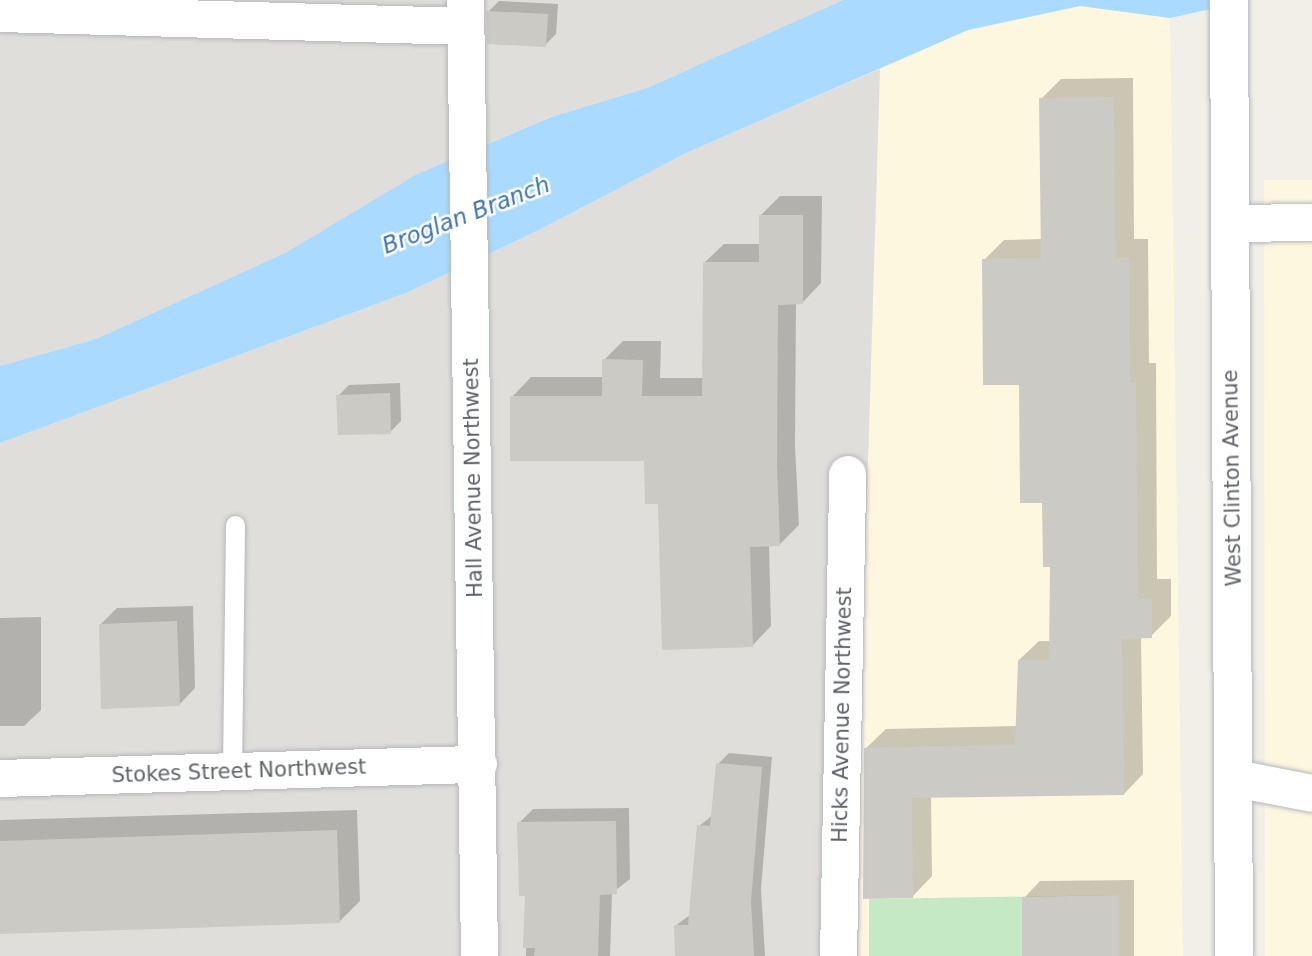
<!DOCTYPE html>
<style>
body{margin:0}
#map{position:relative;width:1312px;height:956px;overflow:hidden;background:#f1efe8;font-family:"DejaVu Sans",sans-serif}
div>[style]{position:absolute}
.commercial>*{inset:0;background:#fef7e0}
.industrial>*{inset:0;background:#e0deda}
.green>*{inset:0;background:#c5e8c5}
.water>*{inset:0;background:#aadaff}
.shadow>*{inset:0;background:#0003}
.building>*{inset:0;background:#cccac5}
.roads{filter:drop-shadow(0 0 2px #b5b8bc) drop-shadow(0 0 2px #b5b8bc)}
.lane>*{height:19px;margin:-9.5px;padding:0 9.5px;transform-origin:9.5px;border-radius:9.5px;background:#fff}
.street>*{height:37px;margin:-18.5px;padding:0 18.5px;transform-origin:18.5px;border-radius:18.5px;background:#fff}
.secondary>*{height:38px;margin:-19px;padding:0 19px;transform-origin:19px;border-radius:19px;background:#fff}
span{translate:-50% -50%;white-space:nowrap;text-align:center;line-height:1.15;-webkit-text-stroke:5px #fff;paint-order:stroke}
.street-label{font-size:21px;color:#5f6368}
.water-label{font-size:23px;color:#4174aa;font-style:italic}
</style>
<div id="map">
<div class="commercial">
<div style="clip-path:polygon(1080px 6px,1170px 18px,1183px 956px,858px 956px,864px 594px,880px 69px,968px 30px)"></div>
<div style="clip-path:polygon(1264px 180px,1312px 180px,1312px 956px,1265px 956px)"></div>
</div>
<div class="industrial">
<div style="clip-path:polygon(0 0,843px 0,647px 88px,550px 117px,415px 175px,285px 253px,96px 339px,0 366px)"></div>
<div style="clip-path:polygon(880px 69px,864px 594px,858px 956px,0 956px,0 443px,406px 293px,537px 231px,686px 153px)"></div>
</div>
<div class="green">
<div style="clip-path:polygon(1119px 895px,1119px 956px,869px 956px,869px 899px)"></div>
</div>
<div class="water">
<div style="clip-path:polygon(843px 0,1250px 0,1170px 18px,1080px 6px,968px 30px,686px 153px,537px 231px,406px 293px,0 443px,0 366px,96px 339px,285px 253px,415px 175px,551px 117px,647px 88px)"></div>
</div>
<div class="shadow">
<div style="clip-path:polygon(499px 1px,558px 4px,556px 34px,545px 45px,488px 12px)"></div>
<div style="clip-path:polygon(1133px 78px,1134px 239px,1148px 239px,1149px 363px,1156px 363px,1157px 579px,1171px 579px,1171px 616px,1151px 636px,1141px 636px,1143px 774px,1124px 794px,931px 796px,932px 876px,913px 896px,866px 748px,886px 729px,1017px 726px,1019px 660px,1039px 641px,1051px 641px,1052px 566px,1044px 501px,1021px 383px,984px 260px,1004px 240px,1042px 239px,1041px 99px,1061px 79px)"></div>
<div style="clip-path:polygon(780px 196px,822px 196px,821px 283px,802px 303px,796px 303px,795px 446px,799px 525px,780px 544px,769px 545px,771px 626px,752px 646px,660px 502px,645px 459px,512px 397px,531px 377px,604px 377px,604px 360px,623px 341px,661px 341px,660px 378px,704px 378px,704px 263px,724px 244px,760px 244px,760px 216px)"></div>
<div style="clip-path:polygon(400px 383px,401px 421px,390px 432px,338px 396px,349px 385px)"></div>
<div style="clip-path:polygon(193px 606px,195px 688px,179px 705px,101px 624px,117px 608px)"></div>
<div style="clip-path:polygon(41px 617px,41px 710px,24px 726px,0 726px,0 618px)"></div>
<div style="clip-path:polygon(729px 753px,772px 757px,761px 889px,765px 956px,677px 956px,675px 926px,690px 915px,699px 826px,713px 815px,718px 764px)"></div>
<div style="clip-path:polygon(629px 808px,630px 879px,612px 893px,610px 956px,526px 956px,527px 894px,519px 823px,533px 809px)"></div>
<div style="clip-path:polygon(357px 810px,360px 901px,339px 922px,0 932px,0 820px)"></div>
<div style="clip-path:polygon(1134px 880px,1134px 956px,1024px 956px,1024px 898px,1040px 881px)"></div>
</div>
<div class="building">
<div style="clip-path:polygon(486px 11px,548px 14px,546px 47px,487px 44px)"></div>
<div style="clip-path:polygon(1114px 97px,1115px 258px,1129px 258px,1130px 382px,1136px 382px,1138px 598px,1152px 599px,1152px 638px,1122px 639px,1124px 795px,912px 798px,913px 898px,863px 899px,864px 748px,1015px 745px,1018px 660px,1049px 660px,1050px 567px,1043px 567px,1042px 503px,1020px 503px,1019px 385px,983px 385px,982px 259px,1041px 258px,1039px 98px)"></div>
<div style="clip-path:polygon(759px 215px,803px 215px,803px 304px,778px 305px,777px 466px,780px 546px,750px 547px,753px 647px,662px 650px,658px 504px,645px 504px,644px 461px,510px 461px,510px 396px,602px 396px,602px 359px,643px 360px,642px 396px,702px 396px,703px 262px,759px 262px)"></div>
<div style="clip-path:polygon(390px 393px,391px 434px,338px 435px,336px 395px)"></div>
<div style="clip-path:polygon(177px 621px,180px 706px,101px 709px,99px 624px)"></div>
<div style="clip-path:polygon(716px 763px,762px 767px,751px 901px,754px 956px,675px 956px,674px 925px,688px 925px,697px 825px,710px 826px)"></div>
<div style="clip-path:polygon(616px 821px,617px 894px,600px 895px,598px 956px,534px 956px,535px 948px,523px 948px,525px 896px,519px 896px,517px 822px)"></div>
<div style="clip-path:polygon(337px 830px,340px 923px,0 934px,0 841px)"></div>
<div style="clip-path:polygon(1119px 895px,1119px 956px,1022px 956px,1022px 897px)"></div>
</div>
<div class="roads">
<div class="lane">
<div style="left:232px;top:771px;width:246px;rotate:-89.3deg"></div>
</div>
<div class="street">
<div style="left:465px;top:0;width:956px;rotate:89.16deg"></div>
<div style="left:0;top:13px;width:465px;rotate:1.6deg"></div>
<div style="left:1230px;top:223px;width:82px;rotate:-0.7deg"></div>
<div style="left:0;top:778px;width:478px;rotate:-1.7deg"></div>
<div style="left:1235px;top:778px;width:78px;rotate:11deg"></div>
<div style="left:838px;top:956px;width:482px;rotate:-88.9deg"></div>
</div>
<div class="secondary">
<div style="left:1229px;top:0;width:956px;rotate:89.7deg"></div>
</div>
</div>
<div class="street-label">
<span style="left:473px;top:478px;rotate:-91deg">Hall Avenue Northwest</span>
<span style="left:1232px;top:478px;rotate:-91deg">West Clinton Avenue</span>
<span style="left:842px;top:715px;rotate:-89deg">Hicks Avenue Northwest</span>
<span style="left:239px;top:771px;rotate:-2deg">Stokes Street Northwest</span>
</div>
<div class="water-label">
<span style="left:466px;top:215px;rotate:-21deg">Broglan Branch</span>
</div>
</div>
